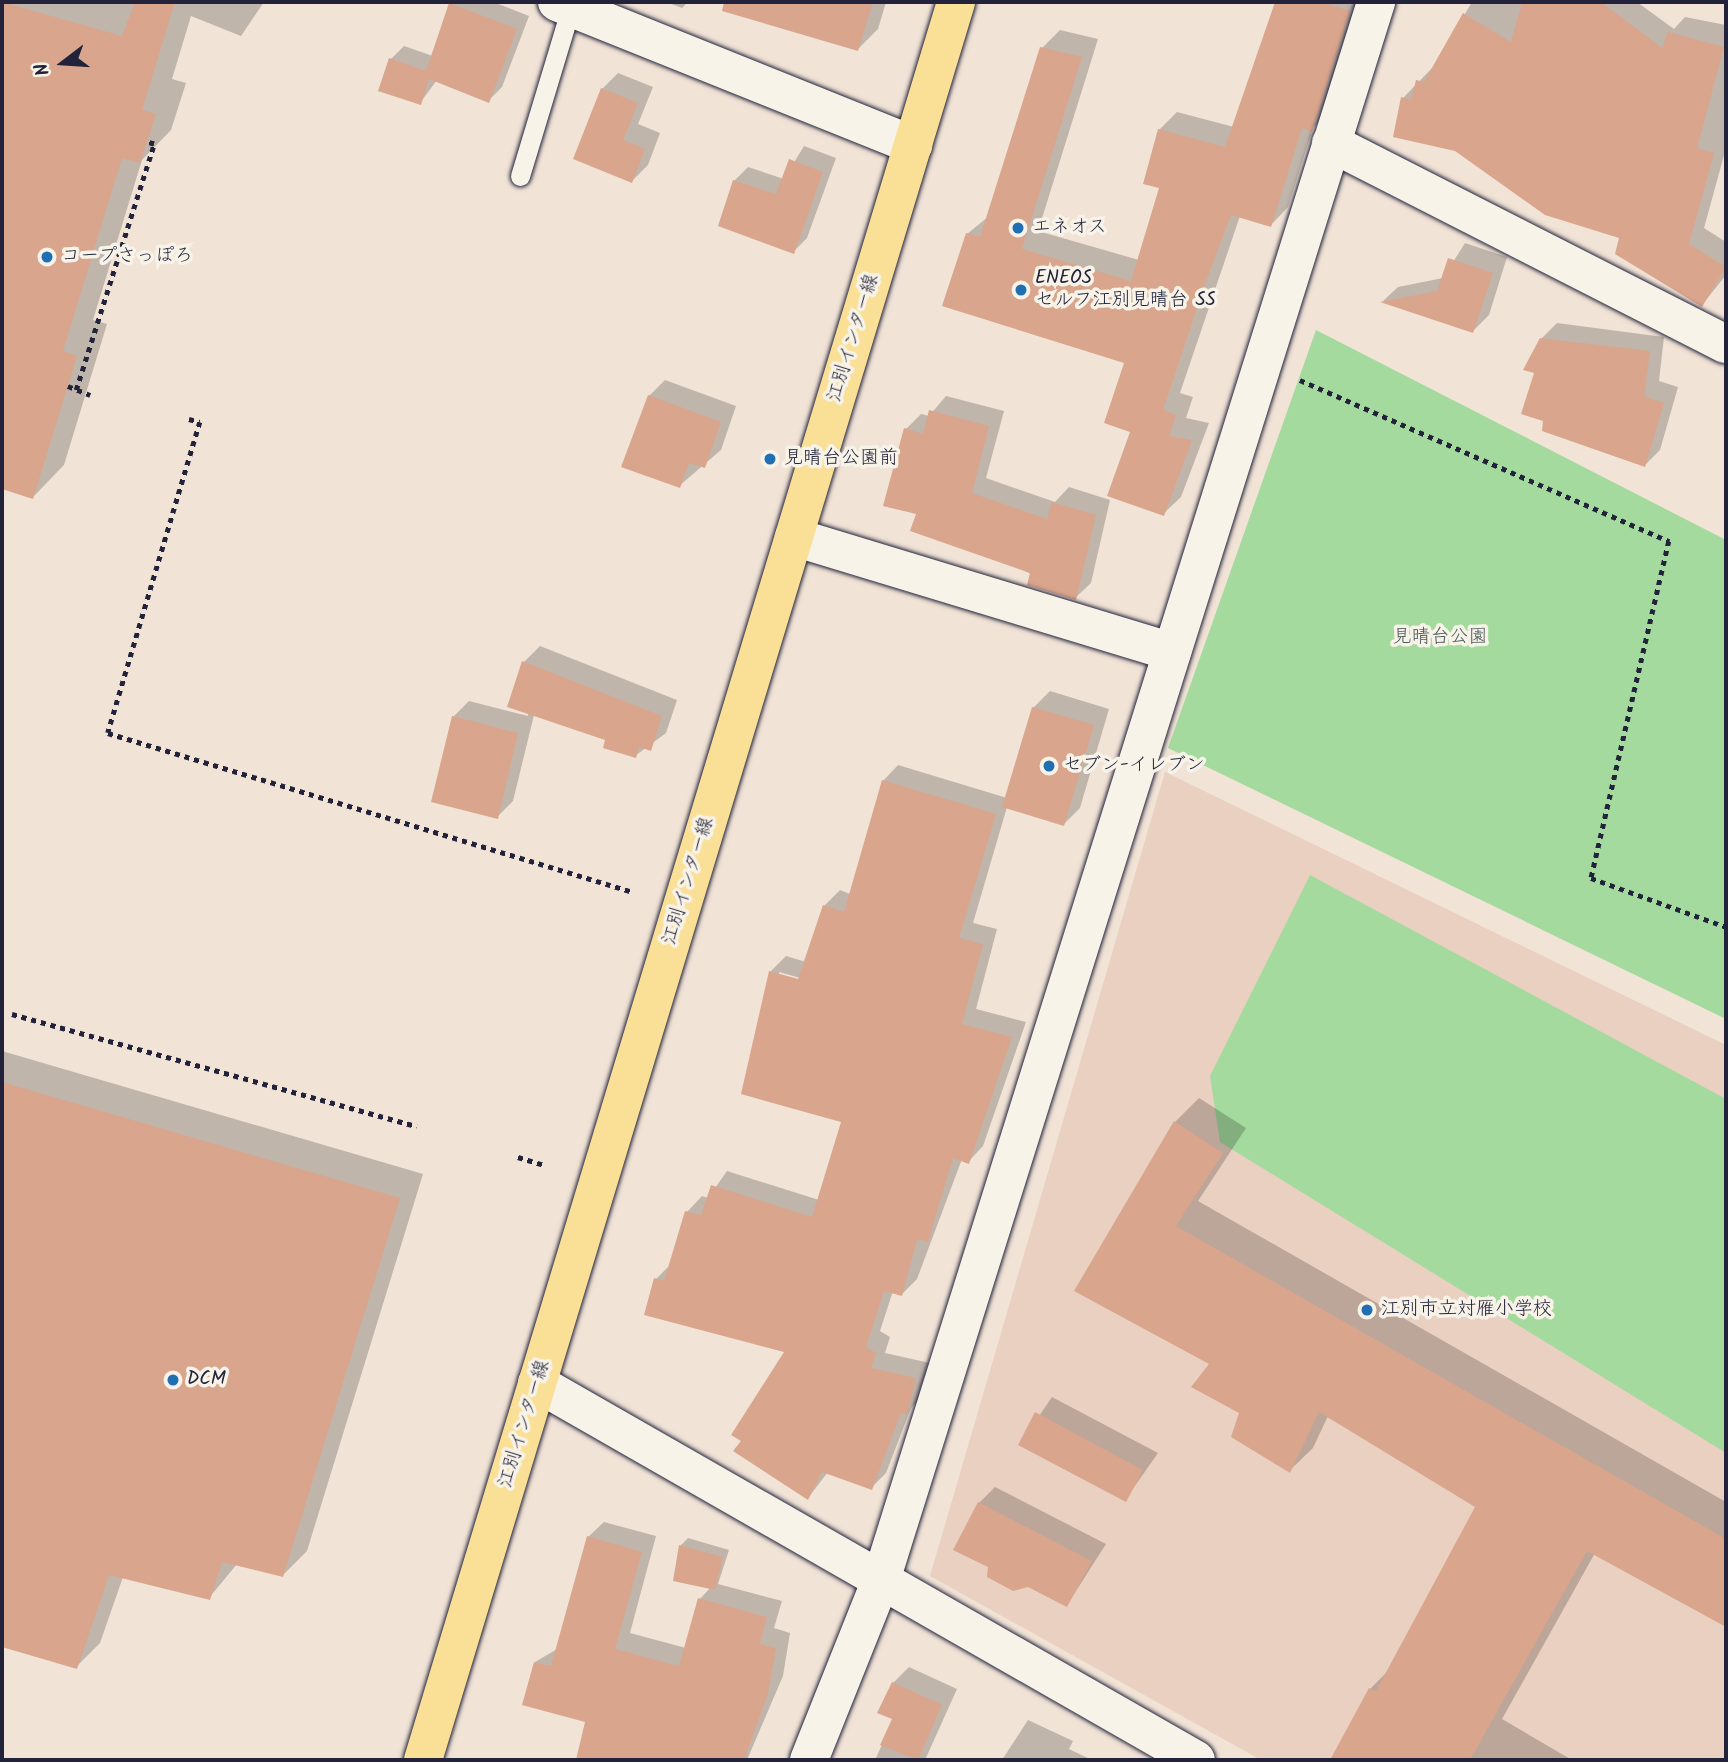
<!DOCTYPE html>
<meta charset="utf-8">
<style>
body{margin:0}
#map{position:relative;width:1728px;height:1762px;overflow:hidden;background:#f1e3d6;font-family:Kalam,"Klee One",sans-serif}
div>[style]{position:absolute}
.built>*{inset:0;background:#ead0c0}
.green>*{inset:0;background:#a4da9d}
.shadow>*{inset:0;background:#0003}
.building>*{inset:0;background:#d9a58c}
.path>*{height:4.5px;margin-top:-2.25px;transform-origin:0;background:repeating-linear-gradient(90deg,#22223b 0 5px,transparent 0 10px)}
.roads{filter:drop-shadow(0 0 2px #22223b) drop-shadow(0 0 2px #22223b)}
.service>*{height:19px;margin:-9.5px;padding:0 9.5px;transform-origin:9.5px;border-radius:9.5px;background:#f7f3e8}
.minor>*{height:38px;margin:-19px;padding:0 19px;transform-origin:19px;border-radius:19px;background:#f7f3e8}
.primary>*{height:38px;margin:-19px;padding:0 19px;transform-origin:19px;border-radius:19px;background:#fadf96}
.dots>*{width:19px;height:19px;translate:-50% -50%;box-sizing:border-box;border:4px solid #f7f3e8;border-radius:50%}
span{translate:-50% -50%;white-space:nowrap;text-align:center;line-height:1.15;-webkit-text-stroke:7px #f7f3e8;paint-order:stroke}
.poi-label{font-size:19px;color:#22223b}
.left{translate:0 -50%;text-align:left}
.street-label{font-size:19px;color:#22223b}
.park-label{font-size:19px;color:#495958}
.frame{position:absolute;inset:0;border:4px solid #22223b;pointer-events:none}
.north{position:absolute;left:28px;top:28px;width:70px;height:70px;-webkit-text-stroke:5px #f7f3e8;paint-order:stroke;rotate:253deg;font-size:19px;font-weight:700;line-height:28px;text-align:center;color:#22223b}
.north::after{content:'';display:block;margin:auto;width:24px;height:32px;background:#22223b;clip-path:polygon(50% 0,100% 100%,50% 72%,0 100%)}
</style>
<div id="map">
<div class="built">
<div style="clip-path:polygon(1165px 772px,1726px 1045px,1726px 1760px,1261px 1760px,930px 1576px)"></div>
</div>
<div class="green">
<div style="clip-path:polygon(1316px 330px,1726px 540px,1726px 1019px,1168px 748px)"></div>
<div style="clip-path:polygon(1310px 875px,1726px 1099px,1726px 1453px,1220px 1142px,1210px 1076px)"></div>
</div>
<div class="shadow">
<div style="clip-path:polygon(2px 2px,264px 2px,241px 36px,191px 16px,172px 79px,186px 83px,171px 130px,142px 160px,93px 320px,107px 324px,64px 465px,33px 497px,2px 487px)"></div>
<div style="clip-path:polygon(452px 2px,493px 2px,529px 16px,502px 87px,488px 101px,437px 80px,420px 103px,391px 59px,404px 46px,433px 56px)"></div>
<div style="clip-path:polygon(666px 2px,688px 2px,682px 8px)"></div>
<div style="clip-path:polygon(766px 2px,886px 2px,878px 29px,858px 49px,760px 20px)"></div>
<div style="clip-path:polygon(1276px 2px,1364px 2px,1330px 112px,1313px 128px,1288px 207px,1271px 225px,1240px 216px,1180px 393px,1193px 397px,1186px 418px,1209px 423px,1181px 497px,1163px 514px,1133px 431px,1126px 362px,967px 234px,988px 217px,1042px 48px,1060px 30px,1098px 39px,1038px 231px,1139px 260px,1161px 187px,1159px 130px,1177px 112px,1234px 127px)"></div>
<div style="clip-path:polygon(1472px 2px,1637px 2px,1674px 29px,1685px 17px,1726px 25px,1726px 148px,1704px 228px,1726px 242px,1726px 275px,1702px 305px,1621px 236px,1403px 98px,1435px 65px)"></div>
<div style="clip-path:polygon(618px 73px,653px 87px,638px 124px,660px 133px,648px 165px,632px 181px,602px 89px)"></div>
<div style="clip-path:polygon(804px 146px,836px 158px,807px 238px,793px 252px,734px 181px,748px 167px,784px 179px)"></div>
<div style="clip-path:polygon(1465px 243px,1507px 257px,1489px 315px,1473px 331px,1383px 301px,1398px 287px,1443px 278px)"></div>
<div style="clip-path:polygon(1557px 323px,1664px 337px,1659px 381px,1678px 387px,1660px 450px,1645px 465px,1545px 420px,1536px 372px,1541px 339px)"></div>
<div style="clip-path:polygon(665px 380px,736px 406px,721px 450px,679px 486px,649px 396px)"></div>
<div style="clip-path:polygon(946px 396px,1004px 411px,986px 478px,1055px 502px,1069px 487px,1110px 500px,1091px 583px,1075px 598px,918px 513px,906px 429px,921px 414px,929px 416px)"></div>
<div style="clip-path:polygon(540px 646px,677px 700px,666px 733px,635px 756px,607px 739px,534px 715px,513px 801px,497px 817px,453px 717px,469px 701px,528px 716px,524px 662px)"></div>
<div style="clip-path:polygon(evenodd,1050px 691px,1109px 709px,1080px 808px,1064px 824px,1007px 807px,973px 923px,997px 929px,976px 1009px,1026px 1022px,983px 1146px,968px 1162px,962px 1159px,917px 1279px,902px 1294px,893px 1291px,880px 1331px,890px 1337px,885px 1353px,930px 1363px,922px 1397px,911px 1408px,886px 1473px,871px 1488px,828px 1472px,808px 1498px,743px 1440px,787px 1350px,656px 1279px,671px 1264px,687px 1212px,702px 1196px,708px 1198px,727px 1171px,819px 1200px,843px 1121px,771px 971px,786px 956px,806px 962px,824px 906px,840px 890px,850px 894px,883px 781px,898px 765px,1007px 798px,1034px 707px,1050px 691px,779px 972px,807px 980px,806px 983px,779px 975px,779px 972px)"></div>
<div style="clip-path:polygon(2px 1051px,423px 1174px,307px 1551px,283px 1575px,237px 1564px,209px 1598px,123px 1577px,100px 1643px,76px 1667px,2px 1645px)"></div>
<div style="clip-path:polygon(1199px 1098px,1246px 1128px,1198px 1201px,1726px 1502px,1726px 1625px,1595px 1553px,1502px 1719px,1572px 1760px,1334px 1756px,1370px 1689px,1389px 1670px,1478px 1507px,1328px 1416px,1313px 1448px,1289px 1471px,1211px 1364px,1077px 1290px,1175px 1122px)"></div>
<div style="clip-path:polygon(1052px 1397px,1158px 1453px,1125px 1500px,1020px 1444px)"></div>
<div style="clip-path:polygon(995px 1487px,1106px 1544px,1067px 1605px,979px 1503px)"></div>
<div style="clip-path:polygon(604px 1522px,656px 1536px,630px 1633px,686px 1648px,700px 1599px,711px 1587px,675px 1580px,681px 1545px,688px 1538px,729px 1550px,718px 1584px,782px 1601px,774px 1628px,790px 1633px,783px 1676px,747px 1760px,578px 1760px,587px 1721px,535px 1662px,557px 1649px,588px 1537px)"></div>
<div style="clip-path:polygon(909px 1667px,957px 1689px,925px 1760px,875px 1760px,894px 1718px,893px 1683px)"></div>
<div style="clip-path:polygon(1028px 1720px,1073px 1741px,1069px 1749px,1092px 1760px,1002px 1760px)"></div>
</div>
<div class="building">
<div style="clip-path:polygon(2px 2px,122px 36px,135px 2px,175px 2px,142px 110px,156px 114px,140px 163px,122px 158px,63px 351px,77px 356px,33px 499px,2px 489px)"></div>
<div style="clip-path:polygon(724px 2px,873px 2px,858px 51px,722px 11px)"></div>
<div style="clip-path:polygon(1275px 2px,1321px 2px,1350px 11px,1312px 132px,1302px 128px,1271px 227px,1231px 215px,1205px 284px,1163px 410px,1176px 415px,1169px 436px,1192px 440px,1164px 516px,1107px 496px,1130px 432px,1104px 423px,1124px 363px,942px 306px,966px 233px,980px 237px,1040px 47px,1082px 57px,1022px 249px,1131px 281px,1159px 188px,1143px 184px,1158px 129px,1225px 147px)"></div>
<div style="clip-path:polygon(1522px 2px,1601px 2px,1662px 48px,1668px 32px,1724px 47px,1697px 148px,1714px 153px,1689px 244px,1726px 267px,1702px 307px,1615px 254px,1619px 238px,1545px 215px,1455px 151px,1393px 137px,1401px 97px,1411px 100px,1416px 80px,1424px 82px,1463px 13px,1511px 42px)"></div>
<div style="clip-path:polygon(449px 3px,517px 29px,489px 103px,429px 79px,421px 105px,378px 91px,389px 58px,426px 71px)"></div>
<div style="clip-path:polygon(601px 88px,638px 103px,623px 140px,645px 149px,632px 183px,573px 159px)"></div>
<div style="clip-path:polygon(789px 159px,823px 172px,794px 254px,718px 226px,733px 180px,776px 194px)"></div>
<div style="clip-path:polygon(1448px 258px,1493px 273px,1473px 333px,1380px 302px,1437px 291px)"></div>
<div style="clip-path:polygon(1540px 338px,1650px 351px,1644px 396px,1664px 403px,1645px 467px,1542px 431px,1543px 421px,1521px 414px,1534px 373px,1523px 370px)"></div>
<div style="clip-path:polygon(648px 395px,721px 422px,705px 468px,689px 463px,680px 488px,621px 467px)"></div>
<div style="clip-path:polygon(929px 410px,989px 426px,972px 493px,1047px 519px,1052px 502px,1096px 515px,1076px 600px,1027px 585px,1030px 573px,910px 531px,916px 514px,883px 506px,904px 428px,923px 434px)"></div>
<div style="clip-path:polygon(522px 661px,662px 716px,651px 751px,639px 747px,636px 758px,603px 748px,605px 740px,507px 707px)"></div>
<div style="clip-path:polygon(1032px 707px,1094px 725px,1064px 826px,1002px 807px)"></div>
<div style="clip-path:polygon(452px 716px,518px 733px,498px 819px,431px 802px)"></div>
<div style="clip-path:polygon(882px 780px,996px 814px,959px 938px,983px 944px,962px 1024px,1012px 1037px,969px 1164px,953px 1158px,928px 1242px,917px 1239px,902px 1296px,884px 1291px,866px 1347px,876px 1353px,871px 1368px,916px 1378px,907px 1414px,901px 1413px,872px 1490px,822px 1472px,808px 1500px,733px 1451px,741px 1441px,731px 1435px,784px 1352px,644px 1315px,654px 1278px,664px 1281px,685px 1211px,701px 1215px,711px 1185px,812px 1217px,841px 1122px,741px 1094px,769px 971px,798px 979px,823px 905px,844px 912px)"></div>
<div style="clip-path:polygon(2px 1082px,400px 1198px,283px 1577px,222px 1562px,210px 1600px,109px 1575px,77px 1669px,2px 1647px)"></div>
<div style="clip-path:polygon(1174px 1121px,1223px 1153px,1176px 1226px,1726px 1539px,1726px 1627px,1587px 1551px,1470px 1760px,1330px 1760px,1369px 1688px,1376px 1691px,1475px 1507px,1319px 1412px,1290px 1473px,1231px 1437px,1239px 1413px,1191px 1387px,1209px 1364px,1074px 1291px)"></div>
<div style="clip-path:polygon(1035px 1412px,1143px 1470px,1126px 1502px,1018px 1445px)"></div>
<div style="clip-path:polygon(978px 1502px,1092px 1561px,1067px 1607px,1028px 1587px,1013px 1591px,987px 1577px,988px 1567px,953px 1550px)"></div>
<div style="clip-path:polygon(587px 1536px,642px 1552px,615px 1649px,679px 1666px,698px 1598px,767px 1617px,760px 1644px,776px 1648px,768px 1693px,744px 1760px,576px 1760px,585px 1722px,522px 1705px,534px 1662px,551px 1666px)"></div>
<div style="clip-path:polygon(679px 1545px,723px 1557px,715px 1590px,673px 1581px)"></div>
<div style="clip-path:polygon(892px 1682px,942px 1705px,918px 1760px,880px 1745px,892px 1719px,877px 1713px)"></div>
</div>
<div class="path">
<div style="left:1300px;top:380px;width:403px;rotate:23.6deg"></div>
<div style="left:1669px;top:541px;width:346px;rotate:103deg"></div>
<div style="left:1591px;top:878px;width:144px;rotate:19.9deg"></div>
<div style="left:68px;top:386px;width:24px;rotate:22deg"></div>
<div style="left:76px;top:390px;width:258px;rotate:-72.4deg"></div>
<div style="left:154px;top:144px;width:7px;rotate:-164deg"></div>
<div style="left:189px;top:419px;width:11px;rotate:15deg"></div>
<div style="left:200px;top:422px;width:324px;rotate:106.5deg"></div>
<div style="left:108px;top:733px;width:549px;rotate:16.85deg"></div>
<div style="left:12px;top:1014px;width:420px;rotate:15.5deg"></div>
<div style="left:518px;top:1157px;width:27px;rotate:17deg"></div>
</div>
<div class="roads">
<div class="service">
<div style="left:520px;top:176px;width:177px;rotate:-73.2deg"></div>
</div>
<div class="minor">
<div style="left:557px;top:2px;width:384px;rotate:21.9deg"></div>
<div style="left:1331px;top:143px;width:443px;rotate:27deg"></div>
<div style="left:794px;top:537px;width:395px;rotate:16.9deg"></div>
<div style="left:537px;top:1383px;width:759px;rotate:29.77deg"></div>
<div style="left:809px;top:1760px;width:194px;rotate:-68.2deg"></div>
<div style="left:881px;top:1580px;width:1654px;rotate:-72.58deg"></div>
</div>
<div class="primary">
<div style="left:423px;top:1760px;width:1837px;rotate:-73.13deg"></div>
</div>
</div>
<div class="dots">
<div style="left:1018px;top:228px;background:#1f6fb2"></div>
<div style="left:47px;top:257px;background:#1f6fb2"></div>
<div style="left:1021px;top:290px;background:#1f6fb2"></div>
<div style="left:770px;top:459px;background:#1f6fb2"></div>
<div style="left:1049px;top:766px;background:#1f6fb2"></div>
<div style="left:1367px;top:1310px;background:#1f6fb2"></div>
<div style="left:173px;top:1380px;background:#1f6fb2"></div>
</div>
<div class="poi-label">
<span class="left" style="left:1032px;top:228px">エネオス</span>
<span class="left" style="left:61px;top:257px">コープさっぽろ</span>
<span class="left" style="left:1035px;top:290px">ENEOS<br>セルフ江別見晴台 SS</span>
<span class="left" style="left:784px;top:459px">見晴台公園前</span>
<span class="left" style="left:1063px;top:766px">セブン-イレブン</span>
<span class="left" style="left:1381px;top:1310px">江別市立対雁小学校</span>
<span class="left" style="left:187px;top:1380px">DCM</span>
</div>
<div class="street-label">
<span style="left:854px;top:338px;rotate:-73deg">江別インター線</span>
<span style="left:689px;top:881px;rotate:-73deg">江別インター線</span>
<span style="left:525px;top:1424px;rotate:-73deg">江別インター線</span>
</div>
<div class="park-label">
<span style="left:1440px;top:638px">見晴台公園</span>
</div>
<div class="frame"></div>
<div class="north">N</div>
</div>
